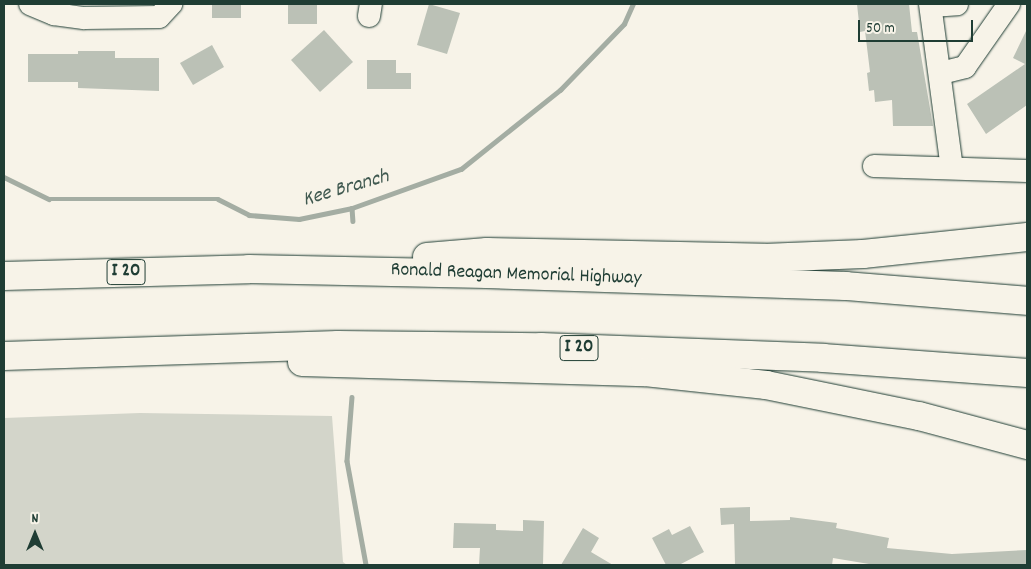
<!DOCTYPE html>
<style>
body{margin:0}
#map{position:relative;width:1031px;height:569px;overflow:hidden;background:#f7f3e8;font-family:Dekko,sans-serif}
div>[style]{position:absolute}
.green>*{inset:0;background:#d3d5ca}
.stream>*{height:4.5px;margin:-2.25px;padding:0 2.25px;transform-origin:2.25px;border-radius:2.25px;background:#a4ada3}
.building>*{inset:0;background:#bbc1b6}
.roads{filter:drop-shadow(0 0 1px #1f3d34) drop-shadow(0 0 1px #1f3d34)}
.minor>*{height:22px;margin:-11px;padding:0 11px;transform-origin:11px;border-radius:11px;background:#f7f3e8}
.highway>*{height:28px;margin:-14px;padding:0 14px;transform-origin:14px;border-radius:14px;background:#f7f3e8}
span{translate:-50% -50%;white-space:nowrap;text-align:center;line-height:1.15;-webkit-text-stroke:4px #f7f3e8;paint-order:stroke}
.shield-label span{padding:1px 4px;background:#f7f3e8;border:1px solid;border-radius:4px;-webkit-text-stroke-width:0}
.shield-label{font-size:19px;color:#1f3d34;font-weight:700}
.street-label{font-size:20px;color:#1f3d34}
.water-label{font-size:21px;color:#405950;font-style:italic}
.frame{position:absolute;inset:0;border:5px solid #1f3d34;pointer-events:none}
.north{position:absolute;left:10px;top:509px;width:50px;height:50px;-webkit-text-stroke:4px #f7f3e8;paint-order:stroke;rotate:0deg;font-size:14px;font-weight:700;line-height:20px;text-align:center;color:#1f3d34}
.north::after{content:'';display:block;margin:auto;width:18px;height:22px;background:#1f3d34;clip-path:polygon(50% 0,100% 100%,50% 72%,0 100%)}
.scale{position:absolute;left:858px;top:20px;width:115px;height:22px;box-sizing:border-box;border:2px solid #1f3d34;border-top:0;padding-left:6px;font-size:15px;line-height:18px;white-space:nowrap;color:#1f3d34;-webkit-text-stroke:4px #f7f3e8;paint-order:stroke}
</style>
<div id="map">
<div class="green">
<div style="clip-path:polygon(140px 413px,332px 416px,343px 562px,347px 565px,4px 565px,4px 418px)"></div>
</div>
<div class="stream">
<div style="left:4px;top:177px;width:50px;rotate:26.1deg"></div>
<div style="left:49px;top:199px;width:169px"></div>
<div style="left:218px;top:199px;width:35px;rotate:27deg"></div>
<div style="left:249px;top:215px;width:50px;rotate:4.6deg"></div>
<div style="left:299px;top:219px;width:54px;rotate:-11.7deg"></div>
<div style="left:352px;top:208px;width:116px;rotate:-19.7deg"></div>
<div style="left:461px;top:169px;width:127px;rotate:-38.6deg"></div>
<div style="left:560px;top:90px;width:92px;rotate:-45.9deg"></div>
<div style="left:624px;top:24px;width:22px;rotate:-66deg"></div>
<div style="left:352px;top:208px;width:13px;rotate:86deg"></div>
<div style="left:352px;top:397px;width:64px;rotate:94.5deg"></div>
<div style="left:347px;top:461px;width:106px;rotate:79.6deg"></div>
</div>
<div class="building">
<div style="clip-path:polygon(212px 4px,241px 4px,241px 18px,212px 18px)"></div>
<div style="clip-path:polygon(288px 4px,317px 4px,317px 24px,288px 24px)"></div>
<div style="clip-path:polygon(429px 4px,460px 13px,447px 54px,417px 45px)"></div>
<div style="clip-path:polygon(857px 4px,909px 4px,912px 32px,917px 32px,933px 126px,893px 126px,892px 100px,875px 102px,874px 90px,869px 91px,867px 73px,870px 72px,865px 31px,860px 32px)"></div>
<div style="clip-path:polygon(1027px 29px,1027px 105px,986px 134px,967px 104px,1025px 64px,1013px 58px)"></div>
<div style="clip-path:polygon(324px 30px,353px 62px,320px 92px,291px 60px)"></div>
<div style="clip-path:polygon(212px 45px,224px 67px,193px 85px,180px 63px)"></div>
<div style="clip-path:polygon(78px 51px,115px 51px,115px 58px,159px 58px,159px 91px,78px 88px,78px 82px,28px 82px,28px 54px,78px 54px)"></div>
<div style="clip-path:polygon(367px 60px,396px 60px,396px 73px,411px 73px,411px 89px,367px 89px)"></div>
<div style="clip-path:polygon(750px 507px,750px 521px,790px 520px,790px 517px,837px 523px,836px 528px,889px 538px,887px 548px,952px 554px,1027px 550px,1027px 565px,875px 565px,833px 558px,832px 565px,735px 565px,734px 524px,721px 525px,720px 508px)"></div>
<div style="clip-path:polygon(523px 520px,544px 521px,543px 565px,479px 565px,480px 548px,453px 548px,454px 523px,496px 524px,496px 530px,523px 531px)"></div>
<div style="clip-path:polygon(690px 526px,704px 552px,679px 565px,666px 565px,652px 538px,669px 529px,672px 535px)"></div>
<div style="clip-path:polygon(583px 528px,599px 538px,591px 552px,613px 565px,561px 565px)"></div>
</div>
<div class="roads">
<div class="minor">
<div style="left:30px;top:4px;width:26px;rotate:23deg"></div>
<div style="left:54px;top:14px;width:30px;rotate:8deg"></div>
<div style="left:84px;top:18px;width:75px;rotate:-0.8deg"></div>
<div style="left:159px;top:17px;width:18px;rotate:-47deg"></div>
<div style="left:930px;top:4px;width:165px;rotate:82.4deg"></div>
<div style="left:931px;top:6px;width:26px;rotate:-4deg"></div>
<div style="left:369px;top:16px;width:12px;rotate:-81deg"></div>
<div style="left:941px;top:73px;width:25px;rotate:-14deg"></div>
<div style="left:965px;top:67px;width:77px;rotate:-55.1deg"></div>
<div style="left:874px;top:166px;width:153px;rotate:1.9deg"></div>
</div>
<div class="highway">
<div style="left:427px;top:257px;width:60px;rotate:-4.8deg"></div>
<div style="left:487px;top:252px;width:277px;rotate:1.2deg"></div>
<div style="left:764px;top:258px;width:99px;rotate:-2.3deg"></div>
<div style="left:863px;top:254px;width:165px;rotate:-5.9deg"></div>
<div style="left:4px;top:276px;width:245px;rotate:-1.6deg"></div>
<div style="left:249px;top:269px;width:238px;rotate:1.2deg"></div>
<div style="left:487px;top:274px;width:359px;rotate:1.9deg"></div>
<div style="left:846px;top:286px;width:182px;rotate:4.7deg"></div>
<div style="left:4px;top:356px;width:334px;rotate:-1.9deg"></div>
<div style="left:338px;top:345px;width:203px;rotate:0.6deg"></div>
<div style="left:541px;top:347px;width:282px;rotate:2.2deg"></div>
<div style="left:823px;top:358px;width:205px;rotate:4.2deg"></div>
<div style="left:302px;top:362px;width:343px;rotate:1.7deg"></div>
<div style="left:645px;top:372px;width:122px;rotate:6.1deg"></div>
<div style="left:766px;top:385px;width:156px;rotate:11.5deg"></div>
<div style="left:919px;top:416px;width:112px;rotate:15deg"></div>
</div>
</div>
<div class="shield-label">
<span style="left:126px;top:272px">I 20</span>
<span style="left:579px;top:348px">I 20</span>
</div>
<div class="street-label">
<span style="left:516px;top:275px;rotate:2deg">Ronald Reagan Memorial Highway</span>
</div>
<div class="water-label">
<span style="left:346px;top:189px;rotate:-16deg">Kee Branch</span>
</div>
<div class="frame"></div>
<div class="north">N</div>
<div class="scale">50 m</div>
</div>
